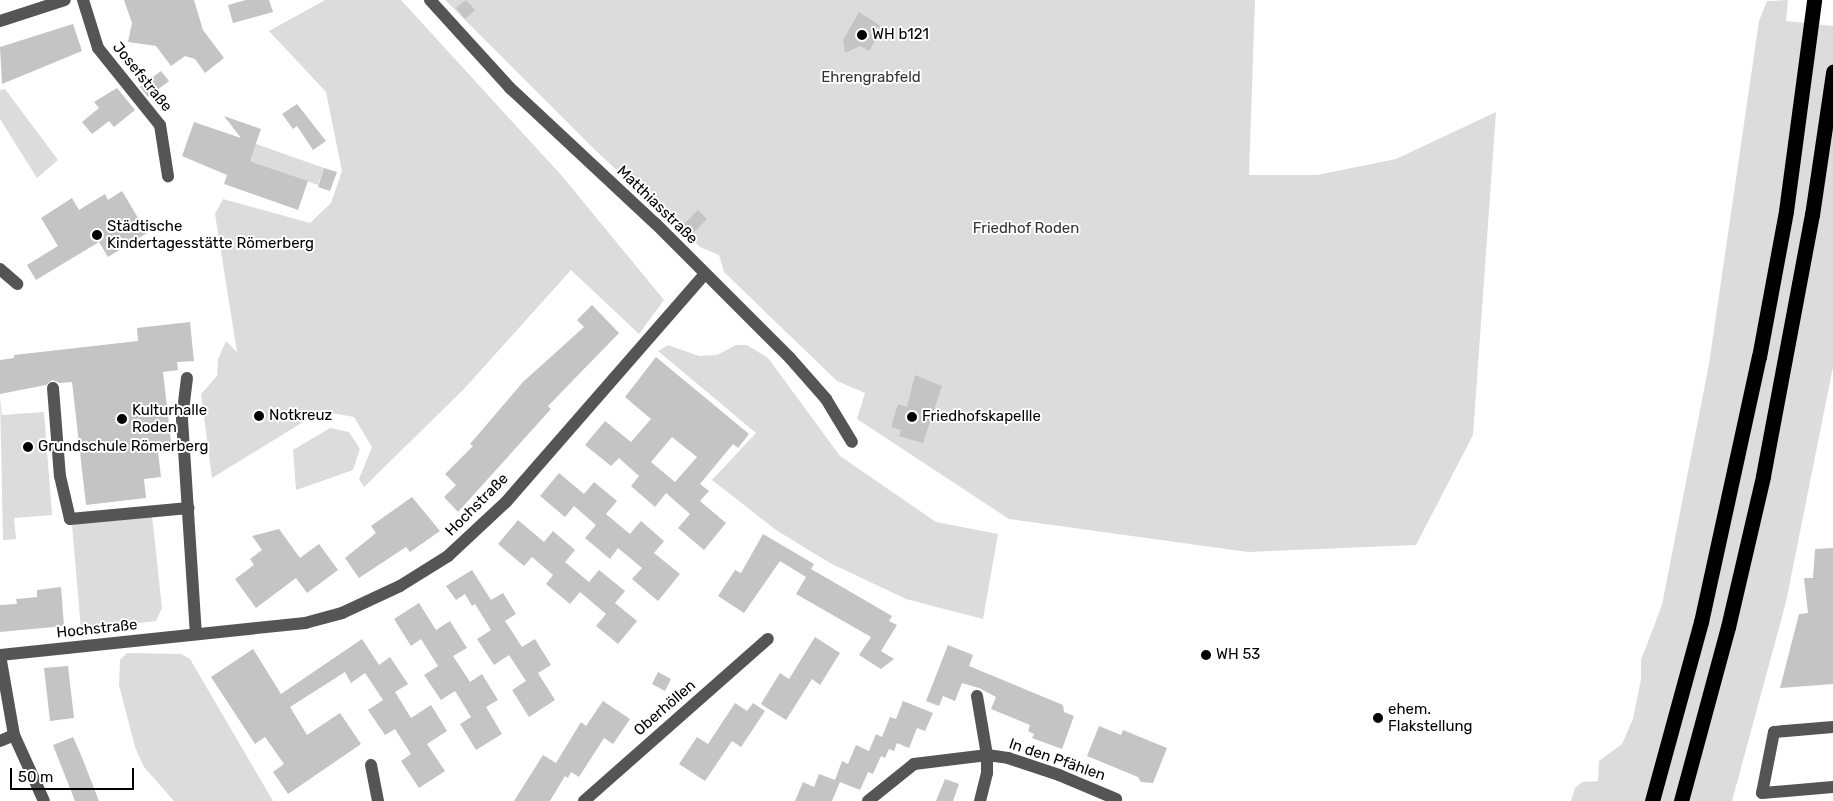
<!DOCTYPE html>
<meta charset="utf-8">
<style>
body{margin:0}
#map{position:relative;width:1833px;height:801px;overflow:hidden;background:#fff;font-family:Rubik,sans-serif}
div>[style]{position:absolute}
.green>*{inset:0;background:#dcdcdc}
.building>*{inset:0;background:#c4c4c4}
.minor>*{height:12px;margin:-6px;padding:0 6px;transform-origin:6px;border-radius:6px;background:#555}
.highway>*{height:15px;margin:-7.5px;padding:0 7.5px;transform-origin:7.5px;border-radius:7.5px;background:#000}
.dots>*{width:14px;height:14px;translate:-50% -50%;box-sizing:border-box;border:2px solid #fff;border-radius:50%}
span{translate:-50% -50%;white-space:nowrap;text-align:center;line-height:1.15;-webkit-text-stroke:4px #fff;paint-order:stroke}
.poi-label{font-size:15px;color:#000}
.left{translate:0 -50%;text-align:left}
.street-label{font-size:15px;color:#000}
.park-label{font-size:15px;color:#333}
.scale{position:absolute;left:10px;top:768px;width:124px;height:22px;box-sizing:border-box;border:2px solid #000;border-top:0;padding-left:6px;font-size:15px;line-height:18px;white-space:nowrap;color:#000;-webkit-text-stroke:4px #fff;paint-order:stroke}
</style>
<div id="map">
<div class="green">
<div style="clip-path:polygon(325px 0,401px 0,562px 176px,664px 300px,639px 334px,571px 270px,464px 389px,364px 487px,359px 479px,372px 447px,354px 417px,321px 411px,212px 478px,201px 394px,217px 376px,218px 359px,226px 341px,237px 352px,215px 214px,223px 199px,310px 223px,331px 203px,342px 171px,326px 92px,269px 31px)"></div>
<div style="clip-path:polygon(445px 0,1255px 0,1249px 175px,1317px 175px,1396px 159px,1496px 112px,1473px 435px,1416px 545px,1248px 552px,1009px 519px,857px 419px,865px 393px,837px 381px,724px 272px,719px 255px,700px 247px,595px 150px)"></div>
<div style="clip-path:polygon(1788px 0,1786px 21px,1833px 26px,1833px 367px,1786px 602px,1732px 801px,1571px 801px,1575px 788px,1582px 782px,1598px 781px,1599px 761px,1622px 744px,1633px 719px,1641px 679px,1641px 660px,1662px 605px,1709px 364px,1759px 21px,1767px 1px)"></div>
<div style="clip-path:polygon(5px 89px,58px 160px,37px 178px,0 119px,0 90px)"></div>
<div style="clip-path:polygon(242px 139px,324px 168px,318px 185px,236px 156px)"></div>
<div style="clip-path:polygon(668px 345px,699px 356px,717px 355px,736px 345px,747px 345px,768px 358px,840px 456px,936px 522px,998px 534px,983px 619px,906px 599px,830px 563px,776px 530px,712px 480px,756px 433px,658px 351px)"></div>
<div style="clip-path:polygon(0 396px,2px 415px,44px 412px,52px 515px,14px 518px,16px 539px,3px 540px)"></div>
<div style="clip-path:polygon(330px 428px,349px 432px,360px 449px,353px 470px,296px 490px,293px 450px)"></div>
<div style="clip-path:polygon(152px 516px,162px 608px,156px 621px,81px 630px,72px 524px)"></div>
<div style="clip-path:polygon(127px 653px,181px 654px,190px 659px,273px 801px,174px 801px,144px 767px,135px 747px,119px 685px,120px 660px)"></div>
</div>
<div class="building">
<div style="clip-path:polygon(124px 0,194px 0,203px 30px,224px 58px,205px 73px,195px 59px,185px 56px,171px 66px,156px 46px,128px 42px,132px 23px)"></div>
<div style="clip-path:polygon(246px 0,269px 0,273px 12px,233px 23px,228px 5px)"></div>
<div style="clip-path:polygon(466px 0,475px 10px,465px 19px,456px 8px)"></div>
<div style="clip-path:polygon(859px 12px,879px 25px,881px 31px,869px 51px,860px 46px,845px 53px,843px 40px)"></div>
<div style="clip-path:polygon(73px 24px,82px 51px,2px 84px,0 47px)"></div>
<div style="clip-path:polygon(161px 71px,169px 81px,148px 97px,140px 87px)"></div>
<div style="clip-path:polygon(117px 88px,135px 110px,114px 127px,109px 121px,92px 134px,82px 122px,99px 108px,94px 102px)"></div>
<div style="clip-path:polygon(297px 104px,326px 141px,313px 150px,297px 126px,293px 129px,282px 114px)"></div>
<div style="clip-path:polygon(224px 116px,261px 129px,250px 161px,308px 181px,298px 210px,224px 184px,227px 175px,182px 156px,194px 122px,241px 138px)"></div>
<div style="clip-path:polygon(324px 168px,337px 172px,330px 191px,318px 187px)"></div>
<div style="clip-path:polygon(122px 191px,147px 233px,108px 257px,99px 242px,36px 280px,27px 265px,58px 246px,41px 218px,72px 198px,79px 210px,105px 194px,108px 200px)"></div>
<div style="clip-path:polygon(698px 210px,707px 219px,690px 236px,681px 227px)"></div>
<div style="clip-path:polygon(592px 305px,619px 333px,548px 406px,551px 409px,458px 512px,444px 497px,456px 485px,445px 474px,473px 446px,470px 444px,523px 382px,584px 327px,577px 320px)"></div>
<div style="clip-path:polygon(190px 322px,194px 361px,177px 362px,178px 370px,163px 372px,172px 450px,158px 452px,161px 477px,144px 479px,146px 498px,86px 505px,72px 382px,60px 383px,52px 380px,46px 385px,0 394px,0 360px,14px 358px,14px 355px,138px 341px,137px 328px)"></div>
<div style="clip-path:polygon(evenodd,656px 357px,749px 434px,738px 448px,733px 444px,700px 484px,709px 491px,700px 501px,726px 523px,704px 550px,678px 528px,690px 514px,666px 493px,655px 507px,631px 486px,639px 476px,619px 458px,611px 466px,585px 445px,605px 421px,631px 442px,651px 419px,625px 397px,656px 357px,672px 437px,697px 457px,675px 482px,651px 462px,672px 437px)"></div>
<div style="clip-path:polygon(915px 375px,942px 386px,923px 443px,899px 436px,901px 430px,891px 427px,898px 404px,907px 407px)"></div>
<div style="clip-path:polygon(559px 473px,584px 494px,594px 482px,617px 501px,606px 514px,630px 534px,641px 521px,664px 541px,654px 553px,680px 574px,658px 601px,632px 579px,642px 568px,618px 548px,610px 559px,585px 538px,596px 525px,574px 506px,565px 517px,540px 496px)"></div>
<div style="clip-path:polygon(412px 497px,440px 531px,410px 552px,406px 547px,359px 578px,345px 558px,376px 533px,371px 526px)"></div>
<div style="clip-path:polygon(518px 520px,544px 542px,553px 531px,575px 550px,565px 562px,589px 582px,599px 570px,625px 591px,615px 603px,637px 621px,618px 644px,596px 626px,606px 614px,580px 592px,570px 604px,546px 584px,553px 575px,532px 557px,524px 566px,498px 544px)"></div>
<div style="clip-path:polygon(279px 529px,300px 558px,319px 544px,338px 570px,307px 593px,296px 578px,256px 608px,235px 579px,254px 565px,250px 559px,262px 550px,252px 536px)"></div>
<div style="clip-path:polygon(763px 534px,814px 564px,811px 569px,892px 616px,889px 621px,897px 625px,881px 651px,894px 659px,881px 669px,859px 655px,871px 637px,796px 594px,806px 577px,780px 561px,744px 613px,718px 596px,735px 570px,741px 573px)"></div>
<div style="clip-path:polygon(1833px 548px,1833px 684px,1780px 688px,1799px 614px,1808px 613px,1804px 578px,1813px 578px,1815px 549px)"></div>
<div style="clip-path:polygon(472px 570px,491px 600px,503px 593px,516px 614px,505px 621px,522px 647px,535px 639px,551px 665px,538px 673px,555px 700px,529px 717px,512px 690px,526px 681px,509px 655px,494px 665px,477px 639px,491px 630px,475px 604px,472px 606px,465px 594px,456px 600px,446px 586px)"></div>
<div style="clip-path:polygon(61px 587px,64px 626px,0 632px,0 605px,17px 604px,16px 599px,37px 597px,37px 590px)"></div>
<div style="clip-path:polygon(419px 603px,436px 630px,450px 621px,467px 648px,453px 656px,470px 682px,482px 674px,498px 700px,486px 707px,502px 734px,476px 750px,460px 724px,471px 717px,455px 691px,441px 700px,424px 675px,438px 666px,421px 639px,411px 646px,394px 619px)"></div>
<div style="clip-path:polygon(815px 637px,840px 653px,820px 685px,812px 679px,786px 720px,761px 704px,780px 673px,789px 679px)"></div>
<div style="clip-path:polygon(362px 639px,379px 665px,390px 657px,408px 684px,395px 692px,411px 718px,431px 705px,447px 731px,427px 744px,445px 771px,419px 788px,401px 761px,411px 754px,395px 729px,385px 735px,368px 710px,383px 700px,365px 673px,351px 683px,345px 672px,290px 707px,307px 735px,340px 713px,361px 744px,288px 794px,273px 772px,284px 764px,265px 737px,255px 744px,211px 677px,253px 649px,281px 694px)"></div>
<div style="clip-path:polygon(948px 645px,973px 655px,969px 666px,1063px 705px,1064px 712px,1074px 716px,1062px 749px,1032px 738px,1034px 734px,1028px 731px,1030px 725px,991px 709px,996px 697px,979px 688px,962px 683px,955px 701px,943px 696px,939px 706px,926px 701px)"></div>
<div style="clip-path:polygon(68px 666px,74px 718px,50px 721px,44px 668px)"></div>
<div style="clip-path:polygon(658px 672px,671px 679px,665px 691px,652px 684px)"></div>
<div style="clip-path:polygon(603px 701px,630px 719px,613px 744px,604px 738px,579px 777px,571px 772px,568px 778px,565px 776px,550px 801px,514px 801px,543px 755px,556px 763px,581px 722px,586px 726px)"></div>
<div style="clip-path:polygon(903px 701px,933px 713px,925px 731px,917px 728px,909px 748px,897px 743px,894px 751px,889px 749px,885px 758px,881px 756px,873px 774px,868px 772px,860px 790px,840px 782px,832px 801px,795px 801px,803px 782px,814px 787px,819px 774px,835px 780px,842px 761px,848px 764px,856px 745px,869px 751px,876px 734px,882px 737px,890px 717px,896px 719px)"></div>
<div style="clip-path:polygon(735px 703px,747px 711px,753px 703px,765px 711px,741px 747px,732px 741px,705px 781px,679px 764px,697px 737px,708px 744px)"></div>
<div style="clip-path:polygon(1099px 726px,1121px 735px,1123px 730px,1167px 748px,1153px 783px,1141px 782px,1138px 777px,1087px 756px)"></div>
<div style="clip-path:polygon(73px 737px,81px 755px,99px 801px,75px 801px,60px 763px,53px 745px)"></div>
<div style="clip-path:polygon(945px 779px,959px 784px,953px 801px,936px 801px)"></div>
</div>
<div class="minor">
<div style="left:83px;top:0;width:50px;rotate:72.6deg"></div>
<div style="left:98px;top:48px;width:99px;rotate:51.2deg"></div>
<div style="left:160px;top:125px;width:52px;rotate:81.1deg"></div>
<div style="left:430px;top:0;width:119px;rotate:47.7deg"></div>
<div style="left:510px;top:88px;width:198px;rotate:43deg"></div>
<div style="left:655px;top:223px;width:191px;rotate:45deg"></div>
<div style="left:790px;top:358px;width:55px;rotate:48.7deg"></div>
<div style="left:826px;top:399px;width:50px;rotate:58.8deg"></div>
<div style="left:0;top:21px;width:68px;rotate:-17.9deg"></div>
<div style="left:0;top:269px;width:23px;rotate:41deg"></div>
<div style="left:187px;top:378px;width:41px;rotate:97deg"></div>
<div style="left:182px;top:419px;width:215px;rotate:86.3deg"></div>
<div style="left:53px;top:388px;width:88px;rotate:85.5deg"></div>
<div style="left:60px;top:476px;width:44px;rotate:76.9deg"></div>
<div style="left:70px;top:519px;width:119px;rotate:-5.3deg"></div>
<div style="left:0;top:655px;width:307px;rotate:-6deg"></div>
<div style="left:305px;top:623px;width:38px;rotate:-15deg"></div>
<div style="left:342px;top:613px;width:64px;rotate:-25deg"></div>
<div style="left:400px;top:586px;width:57px;rotate:-32deg"></div>
<div style="left:448px;top:556px;width:79px;rotate:-43deg"></div>
<div style="left:506px;top:502px;width:301px;rotate:-48.9deg"></div>
<div style="left:0;top:655px;width:81px;rotate:80.1deg"></div>
<div style="left:14px;top:735px;width:72px;rotate:65.6deg"></div>
<div style="left:977px;top:696px;width:60px;rotate:80.4deg"></div>
<div style="left:987px;top:755px;width:18px;rotate:90deg"></div>
<div style="left:987px;top:773px;width:29px;rotate:104deg"></div>
<div style="left:1833px;top:727px;width:59px;rotate:175.2deg"></div>
<div style="left:1774px;top:732px;width:62px;rotate:101.1deg"></div>
<div style="left:1762px;top:793px;width:71px;rotate:-4.8deg"></div>
<div style="left:0;top:741px;width:15px;rotate:-23deg"></div>
<div style="left:371px;top:765px;width:37px;rotate:79deg"></div>
<div style="left:584px;top:801px;width:245px;rotate:-41.4deg"></div>
<div style="left:868px;top:801px;width:59px;rotate:-38.8deg"></div>
<div style="left:914px;top:764px;width:74px;rotate:-7deg"></div>
<div style="left:987px;top:755px;width:21px;rotate:8deg"></div>
<div style="left:1008px;top:758px;width:54px;rotate:18.4deg"></div>
<div style="left:1059px;top:775px;width:62px;rotate:22.8deg"></div>
</div>
<div class="highway">
<div style="left:1652px;top:801px;width:186px;rotate:-74.7deg"></div>
<div style="left:1701px;top:622px;width:271px;rotate:-77.7deg"></div>
<div style="left:1759px;top:357px;width:148px;rotate:-79.5deg"></div>
<div style="left:1786px;top:211px;width:213px;rotate:-82.4deg"></div>
<div style="left:1681px;top:801px;width:180px;rotate:-74.9deg"></div>
<div style="left:1728px;top:627px;width:155px;rotate:-76.9deg"></div>
<div style="left:1763px;top:476px;width:266px;rotate:-79.4deg"></div>
<div style="left:1812px;top:215px;width:145px;rotate:-81.6deg"></div>
</div>
<div class="dots">
<div style="left:862px;top:35px;background:#000"></div>
<div style="left:97px;top:235px;background:#000"></div>
<div style="left:259px;top:416px;background:#000"></div>
<div style="left:912px;top:417px;background:#000"></div>
<div style="left:122px;top:419px;background:#000"></div>
<div style="left:28px;top:447px;background:#000"></div>
<div style="left:1206px;top:655px;background:#000"></div>
<div style="left:1378px;top:718px;background:#000"></div>
</div>
<div class="poi-label">
<span class="left" style="left:872px;top:35px">WH b121</span>
<span class="left" style="left:107px;top:235px">Städtische<br>Kindertagesstätte Römerberg</span>
<span class="left" style="left:132px;top:419px">Kulturhalle<br>Roden</span>
<span class="left" style="left:269px;top:416px">Notkreuz</span>
<span class="left" style="left:922px;top:417px">Friedhofskapellle</span>
<span class="left" style="left:38px;top:447px">Grundschule Römerberg</span>
<span class="left" style="left:1216px;top:655px">WH 53</span>
<span class="left" style="left:1388px;top:718px">ehem.<br>Flakstellung</span>
</div>
<div class="street-label">
<span style="left:142px;top:77px;rotate:51deg">Josefstraße</span>
<span style="left:657px;top:205px;rotate:44deg">Matthiasstraße</span>
<span style="left:477px;top:505px;rotate:-45deg">Hochstraße</span>
<span style="left:97px;top:629px;rotate:-6deg">Hochstraße</span>
<span style="left:665px;top:708px;rotate:-41deg">Oberhöllen</span>
<span style="left:1057px;top:760px;rotate:19deg">In den Pfählen</span>
</div>
<div class="park-label">
<span style="left:871px;top:78px">Ehrengrabfeld</span>
<span style="left:1026px;top:229px">Friedhof Roden</span>
</div>
<div class="scale">50 m</div>
</div>
